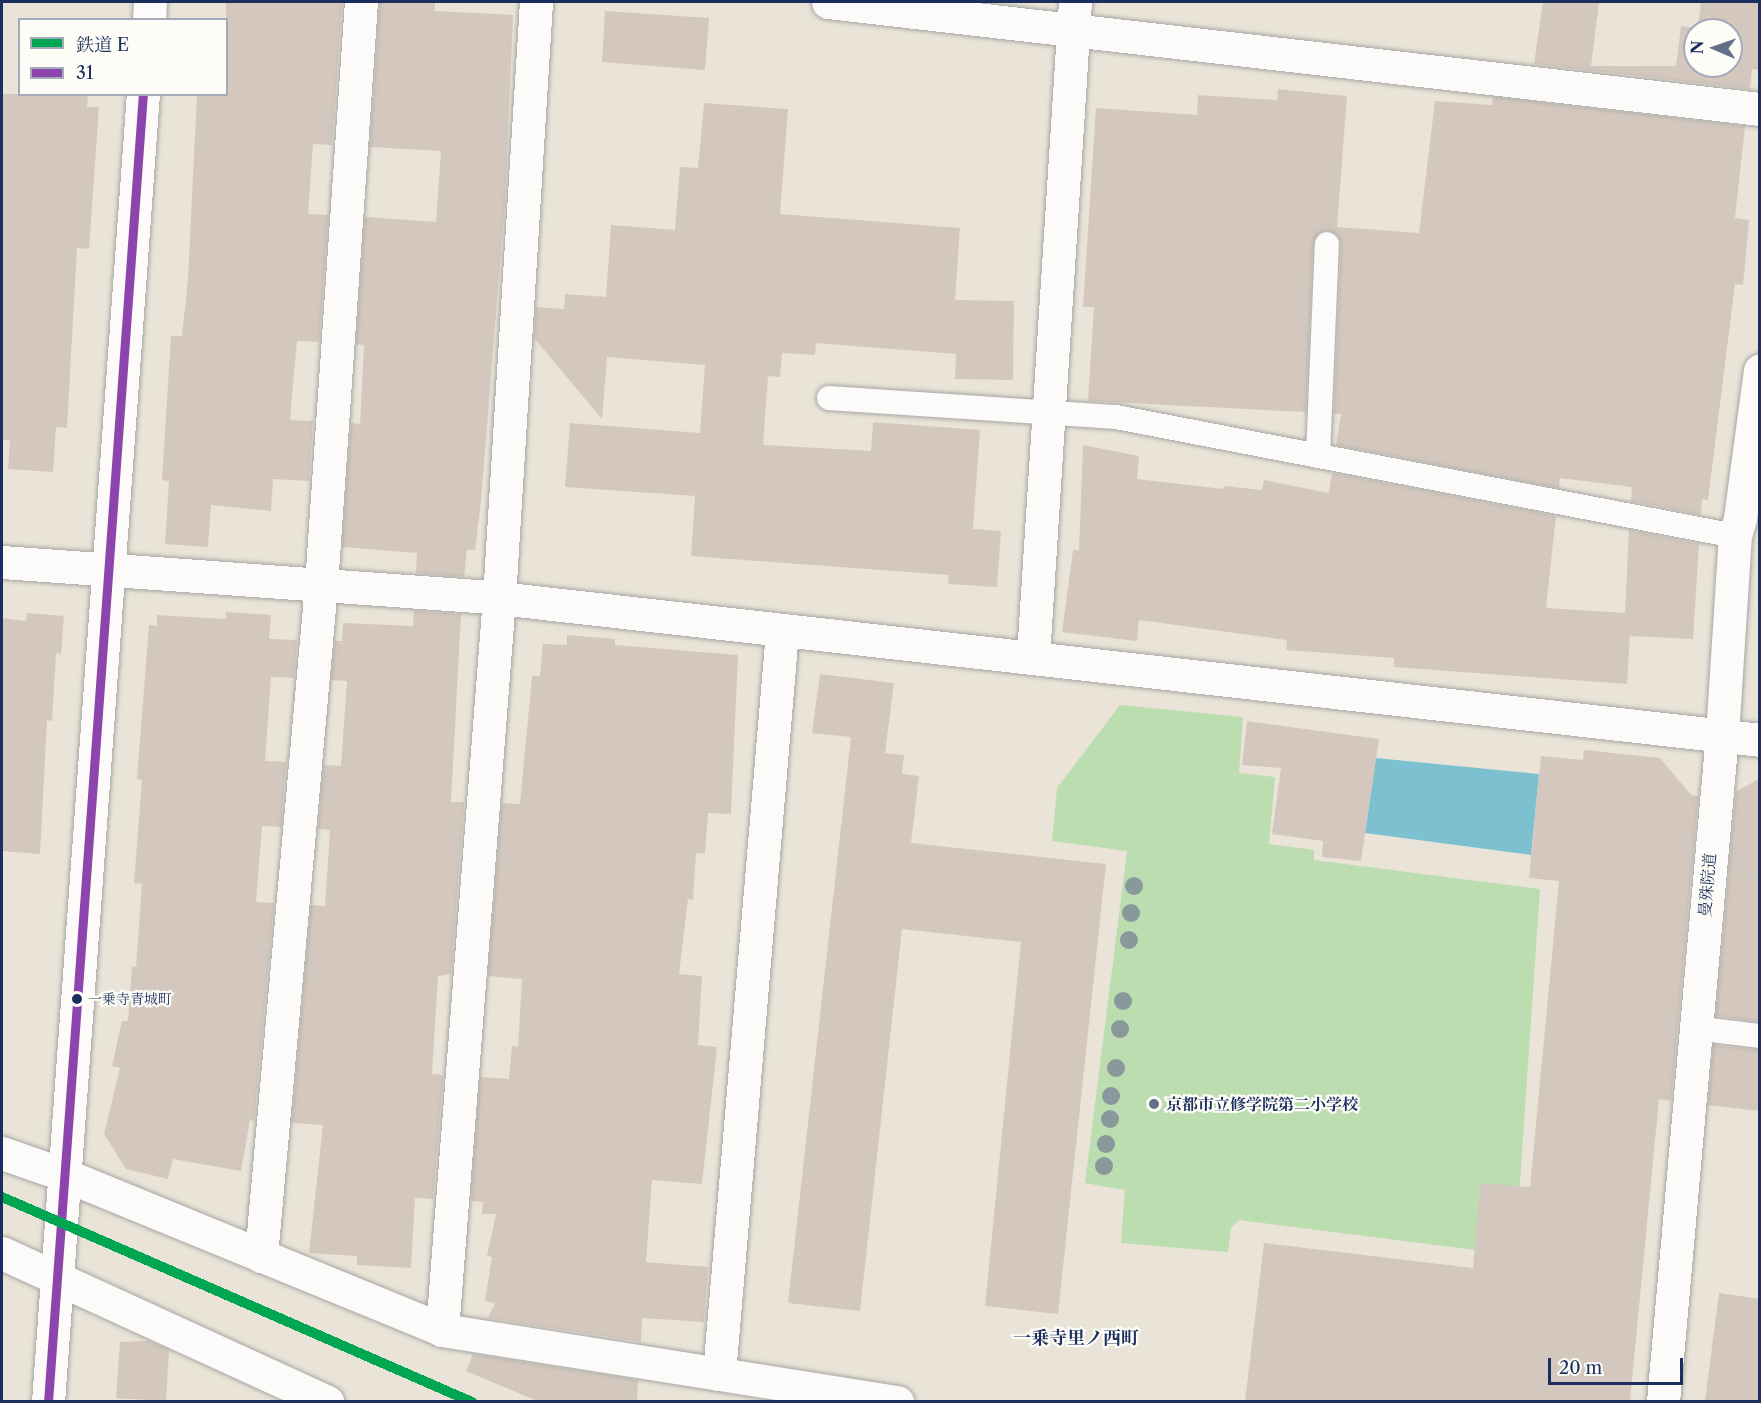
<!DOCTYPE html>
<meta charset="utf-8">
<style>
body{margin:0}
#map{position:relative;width:1761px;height:1403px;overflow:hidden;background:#e9e4d7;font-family:"Libre Caslon Text","Noto Serif JP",serif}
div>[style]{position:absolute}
.green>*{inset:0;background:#bbddaf}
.water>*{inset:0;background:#7dc1d1}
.building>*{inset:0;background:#d4c8be}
.path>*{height:4px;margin-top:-2px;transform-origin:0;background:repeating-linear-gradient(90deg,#cbcccd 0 1.5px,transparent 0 6px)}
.roads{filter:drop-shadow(0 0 2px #a6a6a5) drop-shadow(0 0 2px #a6a6a5)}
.service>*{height:24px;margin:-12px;padding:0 12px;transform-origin:12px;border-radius:12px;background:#fcfbf9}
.minor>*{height:33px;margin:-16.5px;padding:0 16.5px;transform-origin:16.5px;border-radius:16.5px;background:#fcfbf9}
.tertiary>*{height:33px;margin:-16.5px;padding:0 16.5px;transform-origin:16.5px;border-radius:16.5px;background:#fcfbf9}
.bus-1>*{height:9px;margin:-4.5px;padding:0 4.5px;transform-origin:4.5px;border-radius:4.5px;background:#8e44ad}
.rail-1>*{height:10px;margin:-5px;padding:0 5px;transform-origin:5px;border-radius:5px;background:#00a651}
.trees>*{width:18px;height:18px;margin:-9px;border-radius:50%;background:#89989b}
.dots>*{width:16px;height:16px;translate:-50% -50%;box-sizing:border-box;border:3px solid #fdfcf7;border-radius:50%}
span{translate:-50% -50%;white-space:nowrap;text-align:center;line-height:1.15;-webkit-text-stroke:4.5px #fdfcf7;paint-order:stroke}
.bus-label{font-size:14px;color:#1b2f5e}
.left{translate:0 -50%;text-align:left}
.street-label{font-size:16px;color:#1b2f5e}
.poi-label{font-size:16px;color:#1b2f5e;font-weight:700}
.neighbourhood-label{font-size:18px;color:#1b2f5e;font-weight:700}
.frame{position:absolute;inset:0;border:3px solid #1b2f5e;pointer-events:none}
.legend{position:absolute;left:18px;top:18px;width:210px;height:78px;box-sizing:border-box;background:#fdfcf7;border:2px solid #a3aaba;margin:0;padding:8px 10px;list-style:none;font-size:18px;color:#1b2f5e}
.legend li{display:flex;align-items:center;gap:12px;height:30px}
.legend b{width:30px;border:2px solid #a3aaba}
.north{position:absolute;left:1683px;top:18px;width:60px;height:60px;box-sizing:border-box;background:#fdfcf7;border:2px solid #a3aaba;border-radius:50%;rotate:272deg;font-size:16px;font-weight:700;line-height:24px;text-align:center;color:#1b2f5e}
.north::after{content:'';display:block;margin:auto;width:21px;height:27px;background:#636e88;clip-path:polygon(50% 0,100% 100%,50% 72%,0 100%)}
.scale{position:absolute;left:1548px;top:1358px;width:135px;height:27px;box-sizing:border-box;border:3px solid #1b2f5e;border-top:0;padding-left:8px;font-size:18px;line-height:21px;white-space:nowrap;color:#1b2f5e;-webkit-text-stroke:4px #fdfcf7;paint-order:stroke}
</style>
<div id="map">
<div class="green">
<div style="clip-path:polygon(1120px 705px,1243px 717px,1239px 773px,1275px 777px,1269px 844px,1314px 850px,1314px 860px,1540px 889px,1515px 1255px,1239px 1220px,1231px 1228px,1228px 1252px,1121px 1243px,1125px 1190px,1085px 1183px,1127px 851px,1052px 841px,1057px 788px)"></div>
</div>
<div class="water">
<div style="clip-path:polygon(1376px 758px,1539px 774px,1531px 855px,1365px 833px)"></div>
</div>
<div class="building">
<div style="clip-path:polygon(226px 2px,342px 2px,332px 145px,313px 144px,308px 214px,328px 215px,319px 342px,297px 341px,290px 420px,313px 421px,309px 481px,273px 479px,271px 511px,211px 505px,208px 547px,165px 544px,169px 481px,162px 480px,171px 336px,182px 336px,188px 279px,197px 94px,226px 94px)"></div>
<div style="clip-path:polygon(435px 2px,435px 11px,513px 15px,505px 201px,481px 501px,475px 550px,467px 550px,464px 577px,416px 573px,417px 553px,342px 547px,351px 423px,360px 424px,364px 345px,356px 344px,365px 217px,436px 222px,441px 151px,370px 147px,380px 3px)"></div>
<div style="clip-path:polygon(evenodd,1543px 2px,1599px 2px,1591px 66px,1676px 66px,1681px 26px,1698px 28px,1701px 2px,1760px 2px,1760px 70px,1752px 69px,1750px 89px,1534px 64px,1543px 2px,1695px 30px,1731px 30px,1731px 66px,1695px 66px,1695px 30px)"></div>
<div style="clip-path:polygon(605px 11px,709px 18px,705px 70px,602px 62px)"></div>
<div style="clip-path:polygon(1278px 89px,1347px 96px,1337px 227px,1419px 233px,1435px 101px,1492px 105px,1493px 97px,1745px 126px,1735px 218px,1749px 220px,1743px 285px,1735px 284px,1708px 500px,1702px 499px,1701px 515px,1631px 501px,1632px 487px,1560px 478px,1559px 488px,1336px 445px,1341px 414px,1334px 414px,1341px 245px,1339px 237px,1328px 230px,1320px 232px,1313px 243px,1306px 412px,1088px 401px,1094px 307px,1083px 307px,1096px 108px,1197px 115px,1198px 95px,1277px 100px)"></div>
<div style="clip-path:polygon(2px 94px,88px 94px,87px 107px,99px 107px,89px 249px,77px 248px,67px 428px,56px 427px,53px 472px,8px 469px,10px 440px,2px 440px)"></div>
<div style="clip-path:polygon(704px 103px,788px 109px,780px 214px,960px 228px,955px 300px,1014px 301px,1013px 380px,955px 379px,956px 354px,816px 343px,815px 355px,782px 353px,780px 377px,768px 376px,763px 445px,871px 451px,873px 422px,980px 430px,973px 529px,1001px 531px,997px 587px,948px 584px,949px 575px,691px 556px,695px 496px,565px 487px,570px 423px,700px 433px,705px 365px,607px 357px,602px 419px,534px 338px,536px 307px,564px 309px,565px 294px,606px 297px,611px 225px,675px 230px,680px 167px,698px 168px)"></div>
<div style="clip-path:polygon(1083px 445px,1139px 456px,1137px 479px,1223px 489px,1224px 486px,1262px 490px,1264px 480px,1329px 493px,1332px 473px,1556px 516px,1546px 608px,1625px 613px,1629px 530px,1699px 544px,1693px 639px,1630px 636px,1627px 684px,1394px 667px,1394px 658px,1286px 650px,1287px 640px,1139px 620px,1137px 641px,1062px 632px,1073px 550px,1079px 551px)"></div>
<div style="clip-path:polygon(414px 611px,461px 614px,451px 802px,464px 802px,451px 974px,438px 976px,432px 1074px,443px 1075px,433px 1199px,415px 1198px,411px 1268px,357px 1265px,357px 1256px,309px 1253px,323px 1125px,292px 1123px,311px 905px,325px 906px,330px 830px,318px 829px,324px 765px,341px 766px,347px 681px,331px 680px,335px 641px,342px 641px,343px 623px,413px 626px)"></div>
<div style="clip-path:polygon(226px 612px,271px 615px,269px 639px,297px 640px,294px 678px,271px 677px,265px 761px,286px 762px,281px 827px,262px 826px,256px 902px,274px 903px,254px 1121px,250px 1120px,241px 1171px,173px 1159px,168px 1179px,126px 1169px,104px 1134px,120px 1068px,112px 1066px,122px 1021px,128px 1021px,132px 966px,136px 967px,142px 884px,134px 883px,142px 780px,137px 779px,149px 625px,157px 626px,157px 615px,226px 619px)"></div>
<div style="clip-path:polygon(27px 613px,64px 616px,61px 654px,56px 653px,52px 721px,47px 720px,40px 854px,2px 851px,2px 618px,26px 621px)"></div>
<div style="clip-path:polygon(567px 635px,615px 639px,615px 645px,738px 655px,731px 814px,708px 813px,705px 854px,696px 853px,693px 900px,688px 899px,679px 974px,702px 976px,698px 1045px,717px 1047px,702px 1184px,652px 1180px,646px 1262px,708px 1267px,704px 1322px,642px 1318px,641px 1342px,488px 1318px,495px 1303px,485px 1301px,492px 1257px,487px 1256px,496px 1214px,482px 1214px,483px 1202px,471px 1201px,480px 1077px,509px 1079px,512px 1046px,518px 1047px,522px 979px,488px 976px,502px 803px,520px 804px,532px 676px,540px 676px,543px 644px,567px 645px)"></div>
<div style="clip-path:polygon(820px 674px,894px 683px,885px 753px,904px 755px,902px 774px,919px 776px,911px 843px,1106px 864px,1058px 1314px,985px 1306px,1021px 942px,902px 929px,860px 1311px,788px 1303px,851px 737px,812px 733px)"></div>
<div style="clip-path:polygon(1247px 721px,1379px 739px,1361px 861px,1322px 857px,1323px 841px,1272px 834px,1281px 768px,1242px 765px)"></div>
<div style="clip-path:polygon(1584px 750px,1660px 758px,1691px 795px,1698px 796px,1671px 1101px,1659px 1099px,1630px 1401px,1245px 1401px,1264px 1243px,1473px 1268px,1480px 1183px,1530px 1187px,1559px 881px,1529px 878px,1541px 756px,1583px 760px)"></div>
<div style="clip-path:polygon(1760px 778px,1760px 1022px,1716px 1016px,1736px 792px)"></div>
<div style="clip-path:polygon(1713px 1045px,1760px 1050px,1760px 1111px,1708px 1105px)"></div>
<div style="clip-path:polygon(1719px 1293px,1760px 1299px,1760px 1401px,1705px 1401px)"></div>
<div style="clip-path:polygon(149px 1341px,169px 1350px,166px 1401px,116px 1398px,120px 1342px)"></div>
<div style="clip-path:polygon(473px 1354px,638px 1380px,637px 1401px,537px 1401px,466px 1371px)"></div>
</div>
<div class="path">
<div style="left:1748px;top:877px;width:12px;rotate:5deg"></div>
</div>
<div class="roads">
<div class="service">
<div style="left:829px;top:398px;width:288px;rotate:3.8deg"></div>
<div style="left:1116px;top:417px;width:630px;rotate:10.88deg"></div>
<div style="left:1318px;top:456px;width:212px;rotate:-87.6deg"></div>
<div style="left:1694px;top:1028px;width:66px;rotate:6.9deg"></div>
</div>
<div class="minor">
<div style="left:828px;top:2px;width:938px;rotate:6.55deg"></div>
<div style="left:2px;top:562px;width:498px;rotate:4.1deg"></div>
<div style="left:499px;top:598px;width:1269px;rotate:6.42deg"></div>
<div style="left:1033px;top:656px;width:655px;rotate:-86.33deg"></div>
<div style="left:1722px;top:735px;width:199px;rotate:-86.3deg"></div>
<div style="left:1735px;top:536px;width:19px;rotate:-74deg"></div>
<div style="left:1740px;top:518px;width:149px;rotate:-82.3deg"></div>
<div style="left:2px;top:1153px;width:67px;rotate:19.2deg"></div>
<div style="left:65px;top:1175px;width:408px;rotate:22.3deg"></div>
<div style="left:442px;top:1330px;width:461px;rotate:9deg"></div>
<div style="left:2px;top:1253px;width:358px;rotate:24.6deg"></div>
<div style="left:261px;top:1256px;width:674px;rotate:-84.89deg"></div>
<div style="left:321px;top:585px;width:584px;rotate:-86.08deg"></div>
<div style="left:442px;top:1330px;width:734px;rotate:-85.55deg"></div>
<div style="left:499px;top:598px;width:597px;rotate:-86.45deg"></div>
<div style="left:719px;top:1374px;width:746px;rotate:-85.15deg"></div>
</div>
<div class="tertiary">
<div style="left:149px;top:20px;width:18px;rotate:-87deg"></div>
<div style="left:48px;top:1402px;width:1311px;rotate:-85.85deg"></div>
<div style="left:1663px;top:1402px;width:670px;rotate:-84.95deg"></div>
</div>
</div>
<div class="bus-1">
<div style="left:48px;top:1402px;width:1311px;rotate:-85.85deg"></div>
</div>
<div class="rail-1">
<div style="left:2px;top:1197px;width:513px;rotate:23.57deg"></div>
</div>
<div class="trees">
<div style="left:1134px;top:886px"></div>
<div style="left:1131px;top:913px"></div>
<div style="left:1129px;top:940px"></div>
<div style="left:1123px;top:1001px"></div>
<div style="left:1120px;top:1029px"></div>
<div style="left:1116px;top:1068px"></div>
<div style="left:1111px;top:1096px"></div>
<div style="left:1110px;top:1119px"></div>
<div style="left:1106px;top:1144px"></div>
<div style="left:1104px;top:1166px"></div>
</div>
<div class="dots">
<div style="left:77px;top:999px;background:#1b2f5e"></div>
<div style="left:1154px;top:1104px;background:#636e88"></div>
</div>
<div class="bus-label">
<span class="left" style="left:88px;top:999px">一乗寺青城町</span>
</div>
<div class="street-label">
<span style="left:1707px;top:885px;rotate:-85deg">曼殊院道</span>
</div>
<div class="poi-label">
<span class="left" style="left:1166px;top:1104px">京都市立修学院第二小学校</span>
</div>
<div class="neighbourhood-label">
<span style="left:1076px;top:1338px">一乗寺里ノ西町</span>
</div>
<div class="frame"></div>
<ul class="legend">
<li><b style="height:8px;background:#00a651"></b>鉄道 E</li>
<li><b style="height:8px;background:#8e44ad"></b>31</li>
</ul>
<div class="north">N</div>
<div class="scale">20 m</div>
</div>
